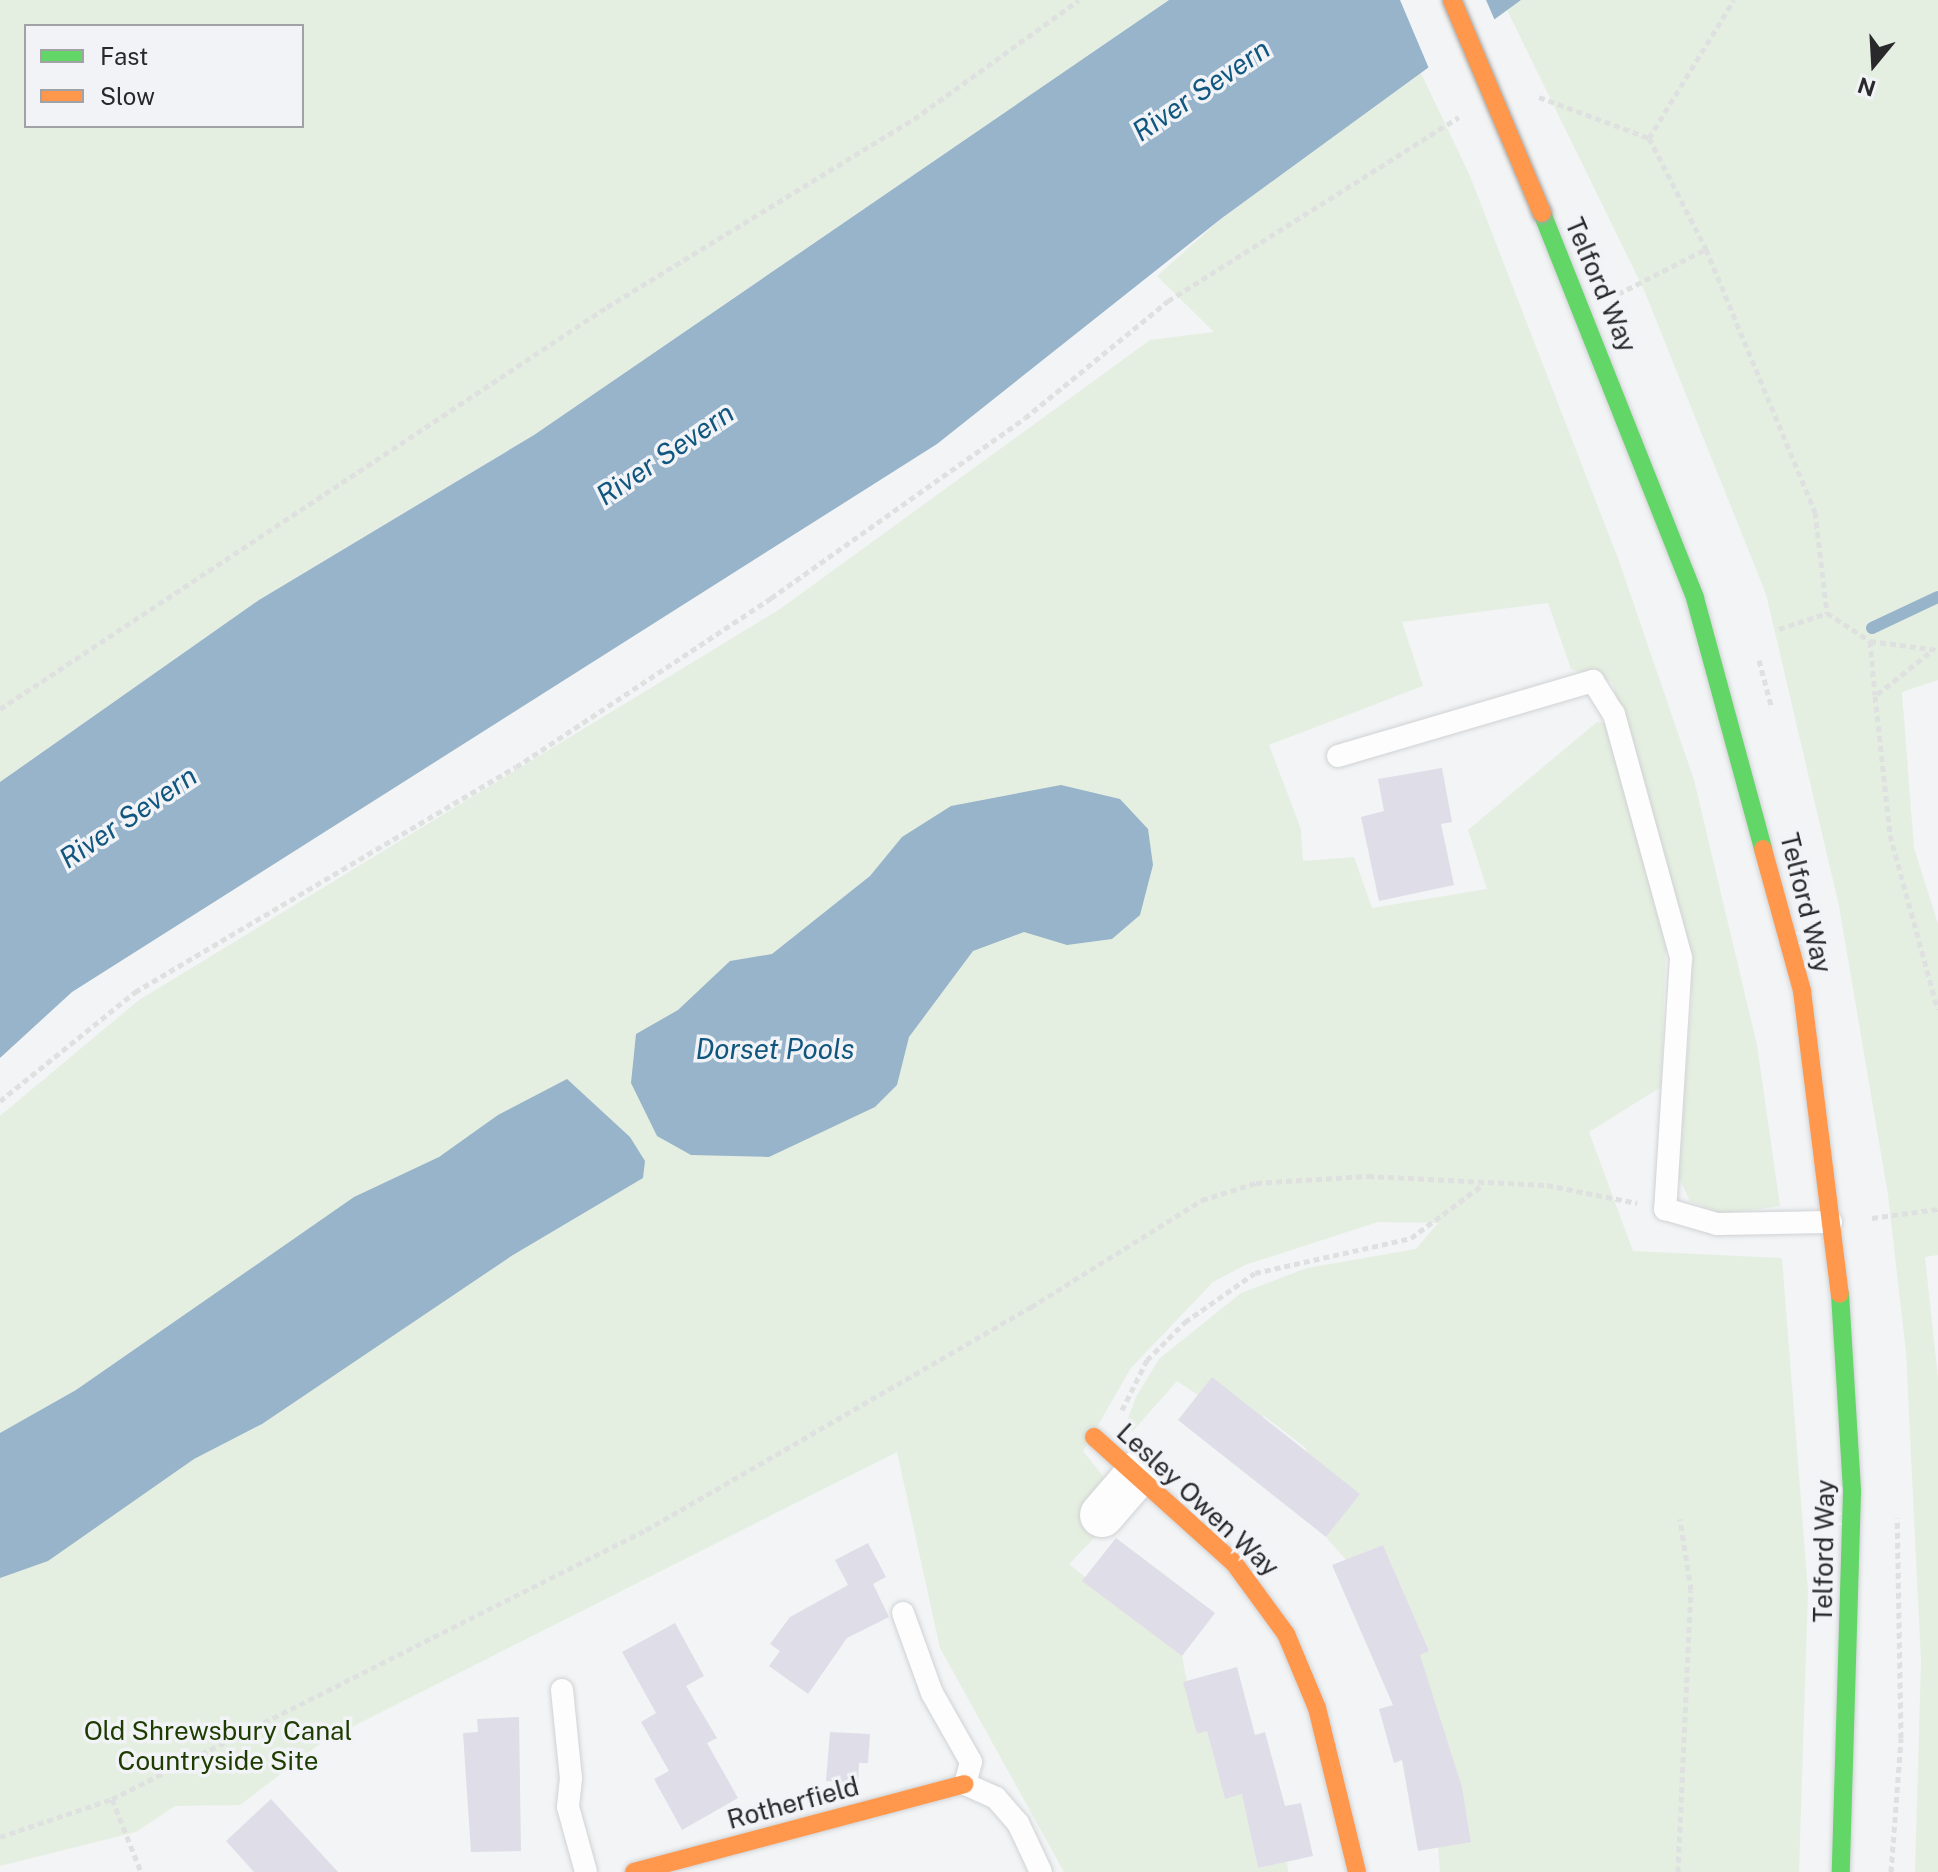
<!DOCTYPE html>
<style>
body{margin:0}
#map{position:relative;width:1938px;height:1872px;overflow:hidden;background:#f2f4f6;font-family:"Public Sans",sans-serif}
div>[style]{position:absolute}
.green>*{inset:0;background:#e5efe1}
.water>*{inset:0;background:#97b4ca}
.pier>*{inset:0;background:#f2f4f6}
.stream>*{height:12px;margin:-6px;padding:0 6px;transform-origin:6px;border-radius:6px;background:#97b4ca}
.building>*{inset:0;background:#dfdde7}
.path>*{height:5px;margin-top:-2.5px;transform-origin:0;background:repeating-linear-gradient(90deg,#dfe0e0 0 6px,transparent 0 10px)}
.roads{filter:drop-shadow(0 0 2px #d0d2d3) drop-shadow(0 0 2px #d0d2d3)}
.lane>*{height:22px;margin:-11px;padding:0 11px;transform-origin:11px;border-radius:11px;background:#fdfdfe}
.street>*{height:44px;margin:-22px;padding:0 22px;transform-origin:22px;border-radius:22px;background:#fdfdfe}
.fast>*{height:18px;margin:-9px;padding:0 9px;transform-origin:9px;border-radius:9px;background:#63d668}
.slow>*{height:18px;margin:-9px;padding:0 9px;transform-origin:9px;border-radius:9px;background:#ff974d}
.bridges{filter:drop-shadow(0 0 2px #a9a59f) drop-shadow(0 0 2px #a9a59f)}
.slow-bridge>*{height:18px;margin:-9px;padding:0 9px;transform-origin:9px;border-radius:9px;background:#ff974d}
span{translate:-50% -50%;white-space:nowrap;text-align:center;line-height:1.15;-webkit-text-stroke:7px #f1f3f7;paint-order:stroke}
.street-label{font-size:26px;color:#29292b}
.park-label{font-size:26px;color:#1e3c00}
.water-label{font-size:28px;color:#10567f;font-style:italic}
.legend{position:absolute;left:24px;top:24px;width:280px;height:104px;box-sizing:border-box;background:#f1f3f7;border:2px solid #a1a2a5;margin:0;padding:10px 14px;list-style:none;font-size:24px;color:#29292b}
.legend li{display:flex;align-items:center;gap:16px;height:40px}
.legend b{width:40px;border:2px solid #a1a2a5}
.north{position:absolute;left:1834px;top:24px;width:80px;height:80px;-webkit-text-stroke:6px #f1f3f7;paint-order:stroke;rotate:198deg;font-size:22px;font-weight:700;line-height:32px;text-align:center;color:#29292b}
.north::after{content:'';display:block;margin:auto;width:28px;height:36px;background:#29292b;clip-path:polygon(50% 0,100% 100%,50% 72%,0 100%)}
</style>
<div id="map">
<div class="green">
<div style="clip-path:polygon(evenodd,0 0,1169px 0,534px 435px,259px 600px,0 782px,0 0,26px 26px,302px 26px,302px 126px,26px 126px,26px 26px)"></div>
<div style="clip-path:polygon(1521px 0,1938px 0,1938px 680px,1902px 692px,1914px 848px,1938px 924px,1938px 1255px,1925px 1257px,1938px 1378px,1938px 1872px,1915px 1872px,1921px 1661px,1906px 1353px,1888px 1195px,1839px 906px,1766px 594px,1644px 290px,1507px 10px)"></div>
<div style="clip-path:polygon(1421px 73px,1470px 176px,1619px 561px,1694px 780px,1757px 1045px,1780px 1206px,1722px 1214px,1690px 1201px,1678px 1176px,1692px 997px,1683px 919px,1612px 682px,1571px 669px,1548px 603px,1402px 622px,1423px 686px,1269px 745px,1301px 829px,1303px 861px,1354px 857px,1372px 908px,1487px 889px,1468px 830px,1597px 722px,1608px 724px,1666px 945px,1661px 1087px,1589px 1132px,1633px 1251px,1782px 1258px,1808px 1591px,1799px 1872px,1440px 1872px,1438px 1847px,1471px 1841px,1462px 1788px,1396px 1665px,1429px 1651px,1383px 1545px,1346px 1560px,1326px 1537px,1359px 1493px,1303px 1455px,1307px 1449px,1264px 1416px,1260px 1421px,1212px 1377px,1198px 1395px,1177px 1381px,1132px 1432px,1128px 1418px,1136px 1397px,1159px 1359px,1241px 1293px,1307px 1268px,1416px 1249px,1438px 1223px,1378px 1222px,1245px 1265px,1213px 1282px,1131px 1368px,1083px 1451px,1103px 1476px,1104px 1528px,1069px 1564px,1182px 1656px,1197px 1734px,1207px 1731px,1225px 1798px,1244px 1794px,1258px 1868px,1287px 1862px,1288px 1872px,1064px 1872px,940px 1648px,897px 1452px,324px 1741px,240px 1805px,175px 1806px,136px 1832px,0 1866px,0 1116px,139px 1000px,780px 609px,1150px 340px,1214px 332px,1157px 276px,1222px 218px)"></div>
</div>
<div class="water">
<div style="clip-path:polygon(1169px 0,1521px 0,1222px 218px,937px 444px,72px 992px,0 1058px,0 782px,259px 600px,534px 435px)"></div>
<div style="clip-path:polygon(1061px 785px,1120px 799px,1148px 829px,1153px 865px,1140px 915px,1112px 939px,1067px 945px,1024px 932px,973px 951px,909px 1037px,897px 1085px,875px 1107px,769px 1157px,691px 1155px,657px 1136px,631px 1083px,636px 1034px,678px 1010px,730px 961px,772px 954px,870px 876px,902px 837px,951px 806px)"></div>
<div style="clip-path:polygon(567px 1079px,630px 1137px,645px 1161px,643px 1178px,513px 1255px,262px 1424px,194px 1459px,48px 1561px,0 1578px,0 1433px,76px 1390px,354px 1197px,439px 1157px,498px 1115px)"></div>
</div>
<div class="pier">
<div style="clip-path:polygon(1400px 0,1486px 0,1496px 23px,1430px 71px)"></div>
</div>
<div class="stream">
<div style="left:1872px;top:628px;width:73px;rotate:-25.2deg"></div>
</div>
<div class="building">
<div style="clip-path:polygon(1442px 768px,1452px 822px,1441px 824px,1454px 885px,1379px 901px,1361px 817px,1384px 811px,1378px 779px)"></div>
<div style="clip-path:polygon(1212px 1377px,1360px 1494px,1326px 1537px,1178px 1420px)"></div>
<div style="clip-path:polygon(1116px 1538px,1215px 1613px,1182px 1656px,1082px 1581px)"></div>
<div style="clip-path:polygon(868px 1543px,886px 1577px,873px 1584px,889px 1617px,847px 1638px,808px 1694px,769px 1666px,780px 1651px,770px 1644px,790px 1617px,848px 1585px,835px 1560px)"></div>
<div style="clip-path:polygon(1383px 1545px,1429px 1651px,1420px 1655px,1462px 1787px,1471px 1842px,1418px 1851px,1402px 1760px,1394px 1763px,1379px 1709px,1393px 1705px,1332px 1565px)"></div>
<div style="clip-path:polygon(675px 1623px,704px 1676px,686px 1686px,717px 1738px,707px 1743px,738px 1798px,682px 1830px,654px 1779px,669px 1771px,641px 1722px,656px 1713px,622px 1652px)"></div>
<div style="clip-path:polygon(1237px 1667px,1255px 1735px,1265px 1732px,1285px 1806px,1301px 1803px,1313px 1856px,1258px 1868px,1242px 1794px,1225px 1799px,1207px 1731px,1197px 1734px,1183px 1682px)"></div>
<div style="clip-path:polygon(519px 1717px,521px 1851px,471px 1852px,463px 1733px,478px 1732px,477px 1719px)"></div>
<div style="clip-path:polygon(830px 1732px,870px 1734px,868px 1763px,859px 1763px,858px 1783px,826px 1781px)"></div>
<div style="clip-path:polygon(271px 1799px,338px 1872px,254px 1872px,226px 1841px)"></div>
</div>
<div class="path">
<div style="left:1539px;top:97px;width:117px;rotate:20.4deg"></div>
<div style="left:1649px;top:138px;width:125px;rotate:62.8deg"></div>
<div style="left:1706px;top:249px;width:285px;rotate:67.5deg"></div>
<div style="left:1815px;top:512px;width:102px;rotate:83.2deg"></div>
<div style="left:1649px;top:138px;width:162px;rotate:-58.4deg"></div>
<div style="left:1618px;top:294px;width:99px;rotate:-27.1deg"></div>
<div style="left:1779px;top:629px;width:51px;rotate:-18.4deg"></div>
<div style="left:1827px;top:613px;width:51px;rotate:33.1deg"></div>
<div style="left:1870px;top:641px;width:69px;rotate:7.5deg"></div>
<div style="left:1870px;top:641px;width:54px;rotate:84.7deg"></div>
<div style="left:1929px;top:653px;width:69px;rotate:141.5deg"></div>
<div style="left:1875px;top:696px;width:140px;rotate:83.8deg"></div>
<div style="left:1890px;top:835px;width:181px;rotate:74.7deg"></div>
<div style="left:1759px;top:660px;width:47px;rotate:75.1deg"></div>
<div style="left:0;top:709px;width:728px;rotate:-33.52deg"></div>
<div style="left:607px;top:307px;width:360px;rotate:-31.5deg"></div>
<div style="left:914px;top:119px;width:203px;rotate:-35.8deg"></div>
<div style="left:0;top:1101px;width:174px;rotate:-38.9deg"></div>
<div style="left:135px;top:992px;width:442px;rotate:-30.6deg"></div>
<div style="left:516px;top:767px;width:306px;rotate:-33.5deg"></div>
<div style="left:771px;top:598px;width:311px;rotate:-35.3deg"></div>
<div style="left:1025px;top:418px;width:185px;rotate:-39.3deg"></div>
<div style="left:1168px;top:301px;width:344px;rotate:-32.3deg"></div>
<div style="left:1872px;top:1218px;width:67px;rotate:-7.8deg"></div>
<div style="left:1122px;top:1410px;width:56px;rotate:-63.4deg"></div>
<div style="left:1147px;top:1360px;width:54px;rotate:-45deg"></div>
<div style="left:1185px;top:1322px;width:85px;rotate:-35deg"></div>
<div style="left:1255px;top:1273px;width:160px;rotate:-12.6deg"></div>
<div style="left:1411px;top:1238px;width:87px;rotate:-36.6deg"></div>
<div style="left:112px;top:1799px;width:79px;rotate:68.3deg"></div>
<div style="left:0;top:1837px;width:118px;rotate:-18.7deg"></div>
<div style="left:112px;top:1799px;width:598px;rotate:-26.74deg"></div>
<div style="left:646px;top:1530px;width:445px;rotate:-30.1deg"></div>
<div style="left:1031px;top:1307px;width:202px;rotate:-32deg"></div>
<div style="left:1202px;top:1200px;width:57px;rotate:-17.5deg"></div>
<div style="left:1256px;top:1183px;width:112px;rotate:-3.6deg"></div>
<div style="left:1368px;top:1176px;width:179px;rotate:2.9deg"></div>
<div style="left:1547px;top:1185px;width:92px;rotate:11.3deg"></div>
<div style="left:1678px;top:1872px;width:282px;rotate:-87.4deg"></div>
<div style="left:1691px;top:1590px;width:72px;rotate:-98.8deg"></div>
<div style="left:1891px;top:1872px;width:134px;rotate:-85.7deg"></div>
<div style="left:1901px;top:1738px;width:220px;rotate:-91deg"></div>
</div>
<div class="roads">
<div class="lane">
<div style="left:1338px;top:756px;width:266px;rotate:-16.4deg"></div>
<div style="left:1593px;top:681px;width:39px;rotate:58deg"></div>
<div style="left:1614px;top:714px;width:253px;rotate:74.6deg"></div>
<div style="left:1681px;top:958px;width:252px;rotate:93.6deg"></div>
<div style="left:1665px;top:1209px;width:54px;rotate:16.1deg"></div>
<div style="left:1717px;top:1224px;width:114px;rotate:-1deg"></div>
<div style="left:903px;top:1613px;width:85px;rotate:70.1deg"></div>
<div style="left:932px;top:1693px;width:79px;rotate:60.5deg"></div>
<div style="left:971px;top:1762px;width:23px;rotate:105deg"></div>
<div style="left:965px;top:1784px;width:34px;rotate:24deg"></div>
<div style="left:996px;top:1798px;width:33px;rotate:49deg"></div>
<div style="left:1018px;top:1823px;width:54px;rotate:64.9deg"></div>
<div style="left:562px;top:1690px;width:88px;rotate:84.2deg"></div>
<div style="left:571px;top:1778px;width:29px;rotate:96deg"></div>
<div style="left:568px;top:1807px;width:67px;rotate:74.5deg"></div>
</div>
<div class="street">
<div style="left:1102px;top:1515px;width:57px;rotate:-49.3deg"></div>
</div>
<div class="fast">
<div style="left:1542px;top:213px;width:414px;rotate:68.3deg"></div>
<div style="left:1695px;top:598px;width:260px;rotate:74.8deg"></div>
<div style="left:1840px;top:1294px;width:198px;rotate:86.5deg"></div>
<div style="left:1852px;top:1492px;width:380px;rotate:91.7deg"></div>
</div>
<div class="slow">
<div style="left:1763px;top:849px;width:147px;rotate:74.6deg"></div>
<div style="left:1802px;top:991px;width:305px;rotate:82.9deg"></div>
<div style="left:1094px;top:1437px;width:188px;rotate:42deg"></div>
<div style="left:1234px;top:1563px;width:88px;rotate:53.8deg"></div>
<div style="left:1286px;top:1634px;width:80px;rotate:67.3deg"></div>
<div style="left:1317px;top:1708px;width:169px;rotate:76.3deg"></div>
<div style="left:634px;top:1872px;width:342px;rotate:-14.9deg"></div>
</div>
</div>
<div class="bridges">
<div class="slow-bridge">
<div style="left:1452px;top:0;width:231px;rotate:67.1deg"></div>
</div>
</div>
<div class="street-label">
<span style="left:1601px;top:285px;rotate:67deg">Telford Way</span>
<span style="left:1806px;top:903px;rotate:76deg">Telford Way</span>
<span style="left:1198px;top:1500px;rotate:43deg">Lesley Owen Way</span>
<span style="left:1824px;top:1551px;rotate:-89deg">Telford Way</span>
<span style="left:793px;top:1803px;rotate:-15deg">Rotherfield</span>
</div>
<div class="park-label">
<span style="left:218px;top:1746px">Old Shrewsbury Canal<br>Countryside Site</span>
</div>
<div class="water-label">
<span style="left:1201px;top:90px;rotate:-34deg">River Severn</span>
<span style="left:665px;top:454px;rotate:-34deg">River Severn</span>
<span style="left:128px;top:817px;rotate:-34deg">River Severn</span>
<span style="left:775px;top:1049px">Dorset Pools</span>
</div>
<ul class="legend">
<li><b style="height:10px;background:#63d668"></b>Fast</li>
<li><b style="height:10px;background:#ff974d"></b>Slow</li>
</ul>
<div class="north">N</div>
</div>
